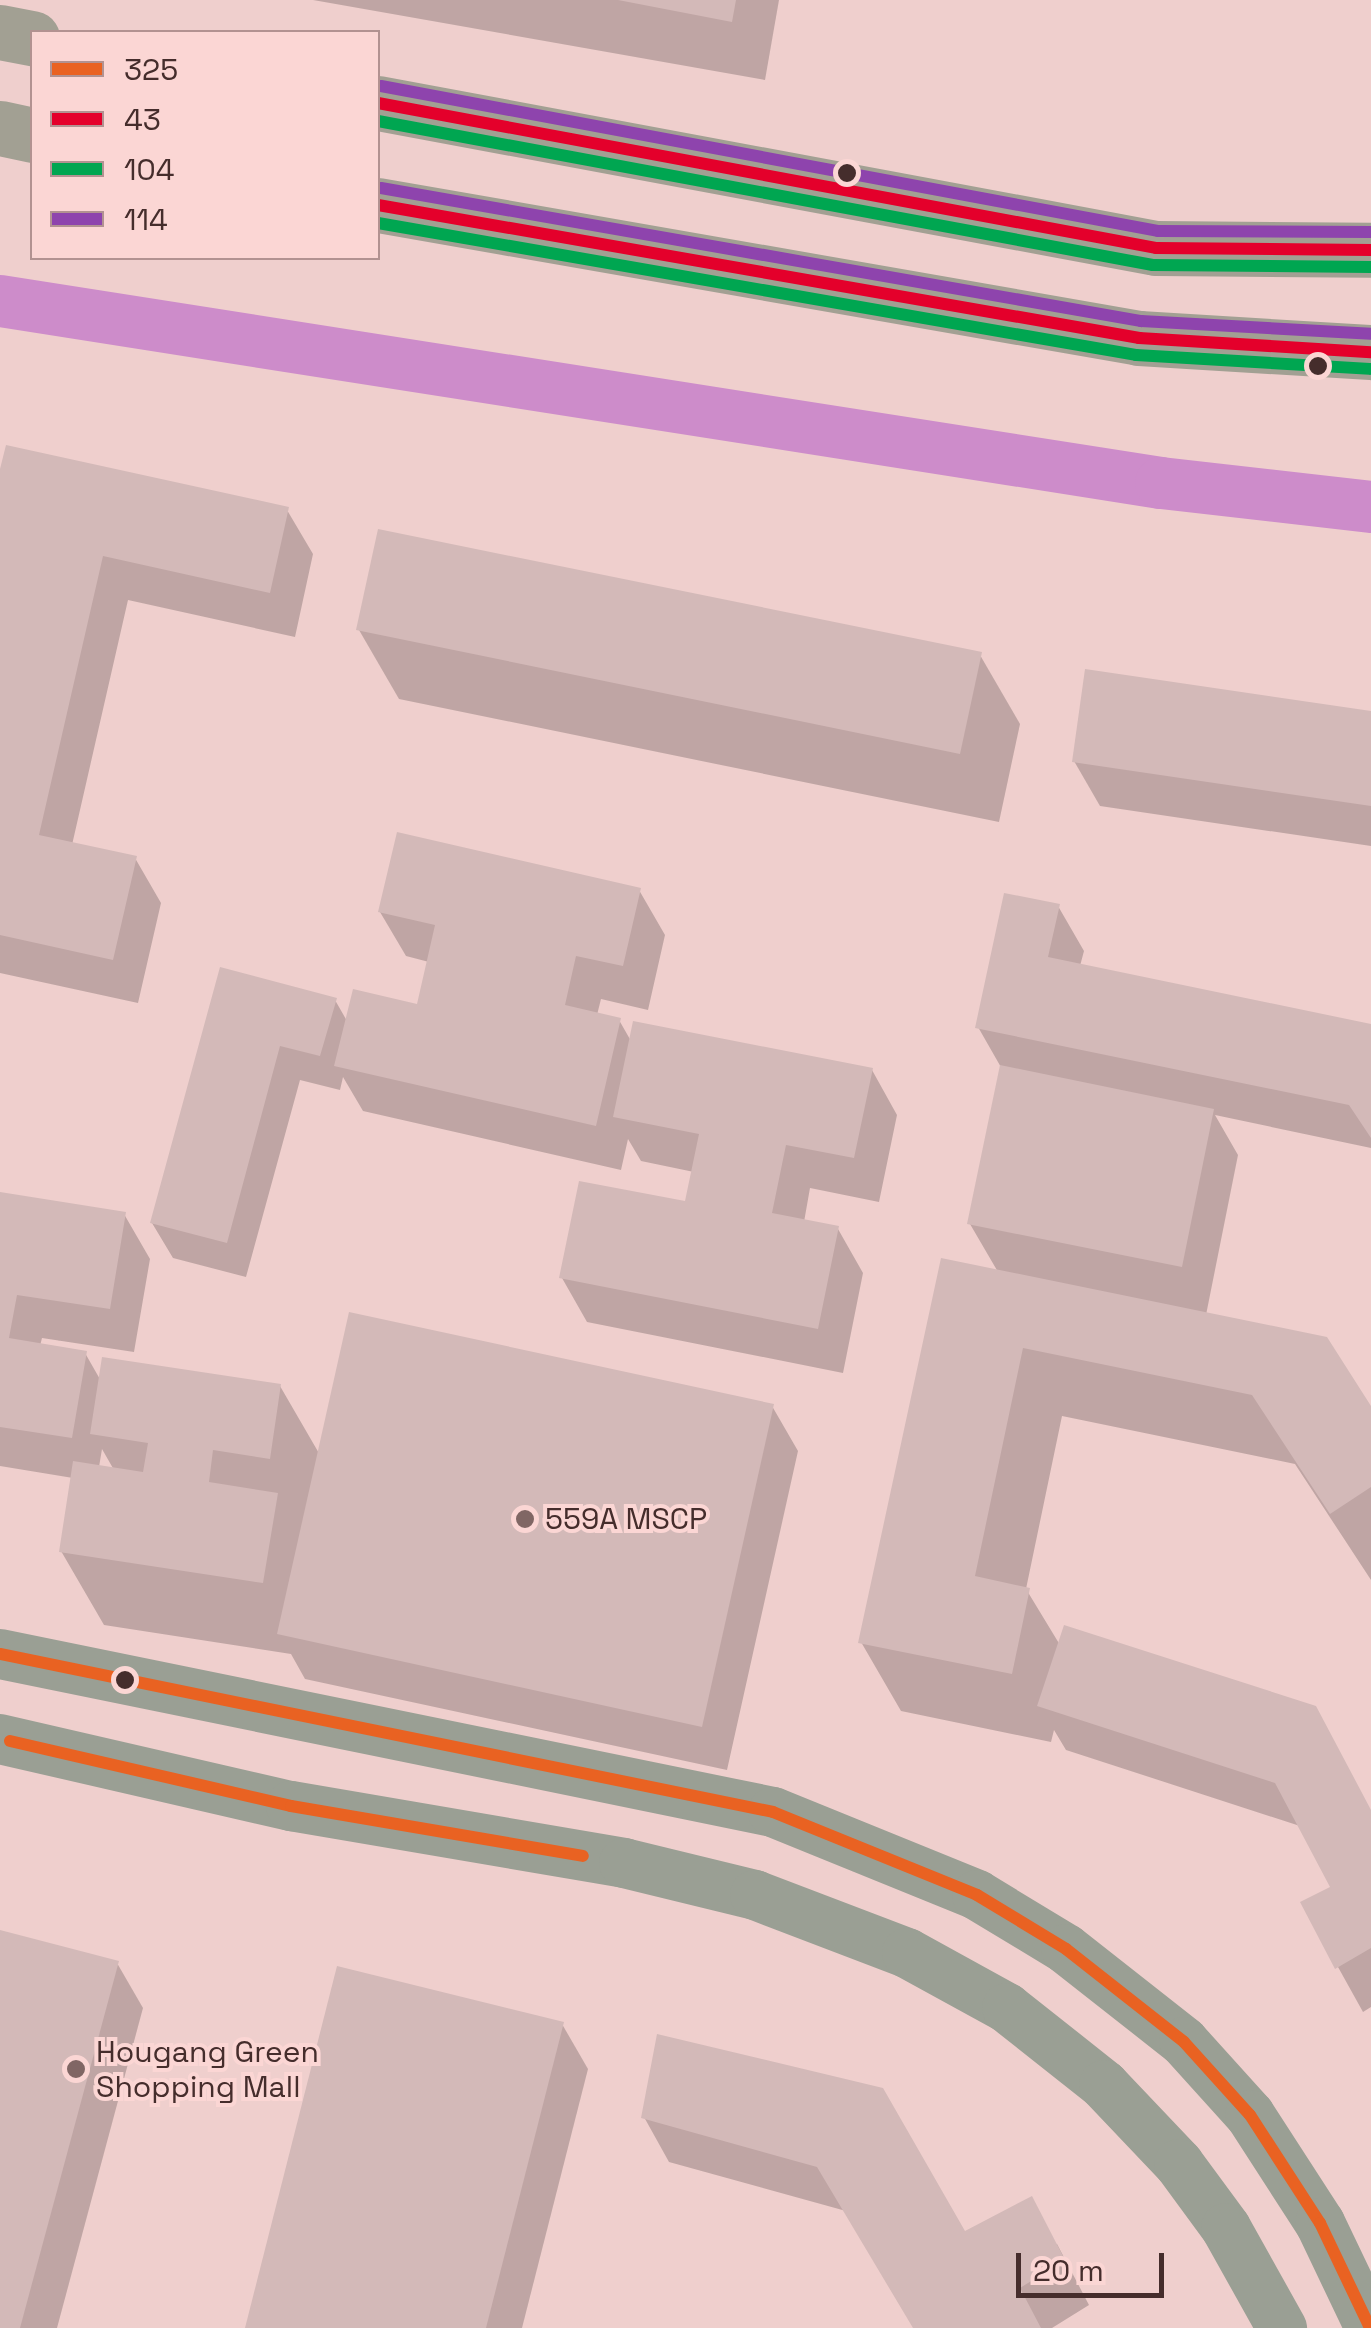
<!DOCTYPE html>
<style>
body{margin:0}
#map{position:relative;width:1371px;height:2328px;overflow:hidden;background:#efcfcd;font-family:"Space Grotesk",sans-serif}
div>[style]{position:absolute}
.shadow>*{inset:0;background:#0003}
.canal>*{height:52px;margin:-26px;padding:0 26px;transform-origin:26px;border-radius:26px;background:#cd8cca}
.building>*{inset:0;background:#d3b9b8}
.minor>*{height:50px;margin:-25px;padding:0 25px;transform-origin:25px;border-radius:25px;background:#9a9f94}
.primary>*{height:55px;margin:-27.5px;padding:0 27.5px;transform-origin:27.5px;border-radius:27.5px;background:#a2a093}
.bus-1>*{height:12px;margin:-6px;padding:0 6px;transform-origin:6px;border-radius:6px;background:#e96222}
.bus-2>*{height:12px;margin:-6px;padding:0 6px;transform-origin:6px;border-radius:6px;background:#e4002b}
.bus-3>*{height:12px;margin:-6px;padding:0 6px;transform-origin:6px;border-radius:6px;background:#00a651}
.bus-4>*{height:12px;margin:-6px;padding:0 6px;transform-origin:6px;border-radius:6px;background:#8e44ad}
.dots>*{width:28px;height:28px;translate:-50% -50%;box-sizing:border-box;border:5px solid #fbd6d4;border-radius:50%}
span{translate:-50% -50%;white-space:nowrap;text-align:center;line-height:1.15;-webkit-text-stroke:8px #fbd6d4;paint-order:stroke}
.poi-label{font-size:30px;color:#452d2c}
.left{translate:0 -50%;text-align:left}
.legend{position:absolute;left:30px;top:30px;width:350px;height:230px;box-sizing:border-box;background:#fbd6d4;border:2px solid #b29291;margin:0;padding:12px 18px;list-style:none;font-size:30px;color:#452d2c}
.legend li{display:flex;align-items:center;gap:20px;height:50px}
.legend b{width:50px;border:2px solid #b29291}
.scale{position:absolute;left:1016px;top:2253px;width:148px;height:45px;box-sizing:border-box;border:5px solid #452d2c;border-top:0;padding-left:12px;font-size:30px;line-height:35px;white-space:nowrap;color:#452d2c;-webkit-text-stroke:8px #fbd6d4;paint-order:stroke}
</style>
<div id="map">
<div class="shadow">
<div style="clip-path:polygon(313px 0,779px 0,765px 80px)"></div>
<div style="clip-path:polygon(0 480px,287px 510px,313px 554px,295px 637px,128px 600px,72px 845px,135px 858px,161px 903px,138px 1003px,0 973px)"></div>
<div style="clip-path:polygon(359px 630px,980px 655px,1020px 724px,999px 822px,399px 699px)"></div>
<div style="clip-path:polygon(1371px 713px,1371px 846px,1100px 806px,1074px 761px)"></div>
<div style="clip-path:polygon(639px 890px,665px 935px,648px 1010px,601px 999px,597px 1015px,619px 1020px,631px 1041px,872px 1070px,897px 1115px,879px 1202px,810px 1188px,804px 1222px,838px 1229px,863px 1273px,843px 1373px,587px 1322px,562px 1278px,687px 1204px,694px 1172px,641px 1161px,628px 1139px,621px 1170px,363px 1111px,343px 1077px,340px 1090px,300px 1080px,246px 1277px,173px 1258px,152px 1223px,222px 970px,335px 1000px,347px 1021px,419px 1007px,429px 962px,406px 956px,380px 912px)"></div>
<div style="clip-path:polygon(1058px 906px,1084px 951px,1080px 966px,1371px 1026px,1371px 1148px,1215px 1115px,1238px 1155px,1206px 1315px,1371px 1411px,1371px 1580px,1295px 1464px,1062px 1416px,1026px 1589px,1060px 1645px,1371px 1816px,1371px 2007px,1363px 2012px,1303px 1904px,1333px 1888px,1300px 1826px,1066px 1750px,1054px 1730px,1051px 1742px,901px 1711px,861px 1642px,998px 1272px,970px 1224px,1002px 1069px,978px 1027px)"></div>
<div style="clip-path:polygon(evenodd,0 1194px,124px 1214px,150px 1259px,134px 1352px,42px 1338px,40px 1346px,85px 1353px,101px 1381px,280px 1386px,320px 1455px,772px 1406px,798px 1451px,727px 1770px,305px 1679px,291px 1654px,104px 1625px,61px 1551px,73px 1478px,0 1466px,0 1194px,102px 1449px,114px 1470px,99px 1467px,102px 1449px)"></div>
<div style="clip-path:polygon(0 1932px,117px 1963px,143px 2008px,57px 2328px,0 2328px)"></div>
<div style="clip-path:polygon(562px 2024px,588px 2069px,522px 2328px,248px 2328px)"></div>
<div style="clip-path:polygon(659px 2037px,964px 2235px,1057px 2244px,1089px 2305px,1052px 2328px,915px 2328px,846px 2211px,669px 2162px,644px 2117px)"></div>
</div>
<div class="canal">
<div style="left:0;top:301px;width:1175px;rotate:8.91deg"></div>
<div style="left:1161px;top:483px;width:211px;rotate:6.5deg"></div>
</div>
<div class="building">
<div style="clip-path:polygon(618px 0,736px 0,732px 22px)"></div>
<div style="clip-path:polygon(6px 445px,289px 507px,270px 593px,103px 556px,39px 835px,137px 856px,113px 960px,0 935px,0 469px)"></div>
<div style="clip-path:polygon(378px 529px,982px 652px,960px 754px,356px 630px)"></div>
<div style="clip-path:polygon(1085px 669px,1371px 711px,1371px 806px,1072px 762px)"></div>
<div style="clip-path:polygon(397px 832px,641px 888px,623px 966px,576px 956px,565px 1005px,621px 1018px,596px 1126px,334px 1066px,353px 989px,417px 1004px,435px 925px,378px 912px)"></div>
<div style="clip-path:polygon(1004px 893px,1060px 904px,1048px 957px,1371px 1024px,1371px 1138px,1349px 1105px,975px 1028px)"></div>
<div style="clip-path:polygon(220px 967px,337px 998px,320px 1056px,280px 1046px,227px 1243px,150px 1223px)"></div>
<div style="clip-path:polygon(633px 1021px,873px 1068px,854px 1158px,786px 1145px,772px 1213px,839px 1226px,818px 1329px,559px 1278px,579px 1181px,685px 1201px,699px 1134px,613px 1117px)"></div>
<div style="clip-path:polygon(1000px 1065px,1214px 1109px,1182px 1267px,967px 1224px)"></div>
<div style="clip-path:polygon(0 1192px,126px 1212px,110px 1309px,17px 1295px,9px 1338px,87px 1351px,72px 1438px,0 1427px)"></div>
<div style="clip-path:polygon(941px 1258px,1327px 1337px,1371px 1406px,1371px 1487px,1330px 1514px,1252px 1395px,1023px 1348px,975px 1576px,1030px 1588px,1012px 1674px,858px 1643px)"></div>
<div style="clip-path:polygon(349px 1312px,774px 1404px,702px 1727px,277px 1634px)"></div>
<div style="clip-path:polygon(102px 1357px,281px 1384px,270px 1459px,213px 1450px,209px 1482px,278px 1493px,263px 1583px,59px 1552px,73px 1461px,143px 1472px,148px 1443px,90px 1434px)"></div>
<div style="clip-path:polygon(1064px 1625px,1316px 1706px,1371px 1810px,1371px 1948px,1335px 1969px,1300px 1902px,1330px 1887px,1275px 1783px,1037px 1706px)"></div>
<div style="clip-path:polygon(0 1930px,119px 1961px,20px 2328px,0 2328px)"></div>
<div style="clip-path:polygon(337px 1966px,564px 2022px,486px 2328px,245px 2328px)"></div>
<div style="clip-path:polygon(657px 2034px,883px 2088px,965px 2231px,1032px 2196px,1065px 2260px,1020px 2288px,1041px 2328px,913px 2328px,817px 2167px,641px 2118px)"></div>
</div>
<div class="minor">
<div style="left:0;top:1654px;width:789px;rotate:11.55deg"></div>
<div style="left:773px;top:1812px;width:220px;rotate:22.1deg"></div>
<div style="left:977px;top:1895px;width:104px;rotate:31.2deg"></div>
<div style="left:1066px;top:1949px;width:150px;rotate:38.2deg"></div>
<div style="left:1184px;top:2042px;width:98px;rotate:47.9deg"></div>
<div style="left:1250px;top:2115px;width:129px;rotate:57.1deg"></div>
<div style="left:1320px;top:2223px;width:116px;rotate:64.5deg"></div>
<div style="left:0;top:1739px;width:299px;rotate:13deg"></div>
<div style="left:291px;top:1806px;width:338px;rotate:9.7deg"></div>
<div style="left:624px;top:1863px;width:135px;rotate:13.7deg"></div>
<div style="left:755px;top:1895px;width:163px;rotate:20.9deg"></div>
<div style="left:907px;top:1953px;width:114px;rotate:28.8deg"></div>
<div style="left:1007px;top:2008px;width:124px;rotate:38.4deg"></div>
<div style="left:1104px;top:2085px;width:109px;rotate:46.5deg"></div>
<div style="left:1179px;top:2164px;width:79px;rotate:53.7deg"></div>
<div style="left:1226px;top:2228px;width:115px;rotate:60.8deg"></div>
</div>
<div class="primary">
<div style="left:0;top:32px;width:33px;rotate:11deg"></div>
<div style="left:378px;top:103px;width:791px;rotate:10.56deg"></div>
<div style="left:1156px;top:248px;width:215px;rotate:0.5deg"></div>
<div style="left:0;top:128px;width:33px;rotate:12deg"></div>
<div style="left:378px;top:205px;width:773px;rotate:9.91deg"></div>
<div style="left:1139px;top:338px;width:232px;rotate:3.5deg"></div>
</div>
<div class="bus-1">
<div style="left:0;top:1654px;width:789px;rotate:11.55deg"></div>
<div style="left:773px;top:1812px;width:220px;rotate:22.1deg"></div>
<div style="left:977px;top:1895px;width:104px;rotate:31.2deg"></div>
<div style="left:1066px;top:1949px;width:150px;rotate:38.2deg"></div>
<div style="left:1184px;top:2042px;width:98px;rotate:47.9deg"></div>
<div style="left:1250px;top:2115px;width:129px;rotate:57.1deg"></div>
<div style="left:1320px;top:2223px;width:116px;rotate:64.5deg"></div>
<div style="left:10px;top:1741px;width:288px;rotate:13deg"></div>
<div style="left:291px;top:1806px;width:296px;rotate:9.7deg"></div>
</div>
<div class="bus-2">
<div style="left:378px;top:103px;width:791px;rotate:10.56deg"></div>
<div style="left:1156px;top:248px;width:215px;rotate:0.5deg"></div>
<div style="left:378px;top:205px;width:773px;rotate:9.91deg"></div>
<div style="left:1139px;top:338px;width:232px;rotate:3.5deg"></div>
</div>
<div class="bus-3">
<div style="left:378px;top:121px;width:788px;rotate:10.53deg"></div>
<div style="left:1153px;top:265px;width:218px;rotate:0.5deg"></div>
<div style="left:378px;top:223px;width:769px;rotate:9.88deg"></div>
<div style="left:1136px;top:355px;width:234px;rotate:3.4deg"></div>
</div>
<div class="bus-4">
<div style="left:381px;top:86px;width:790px;rotate:10.57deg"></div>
<div style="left:1158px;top:231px;width:213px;rotate:0.3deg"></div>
<div style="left:381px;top:188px;width:772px;rotate:9.93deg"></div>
<div style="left:1141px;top:321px;width:230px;rotate:3.2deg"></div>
</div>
<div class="dots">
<div style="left:847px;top:173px;background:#452d2c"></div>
<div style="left:1318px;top:366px;background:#452d2c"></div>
<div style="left:525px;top:1519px;background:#806664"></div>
<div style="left:125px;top:1680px;background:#452d2c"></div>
<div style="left:76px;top:2069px;background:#806664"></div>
</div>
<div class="poi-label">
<span class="left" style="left:545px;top:1519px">559A MSCP</span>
<span class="left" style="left:96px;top:2069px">Hougang Green<br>Shopping Mall</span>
</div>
<ul class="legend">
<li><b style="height:12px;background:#e96222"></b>325</li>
<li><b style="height:12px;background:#e4002b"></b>43</li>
<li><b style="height:12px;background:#00a651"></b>104</li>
<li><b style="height:12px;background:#8e44ad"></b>114</li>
</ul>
<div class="scale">20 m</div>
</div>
